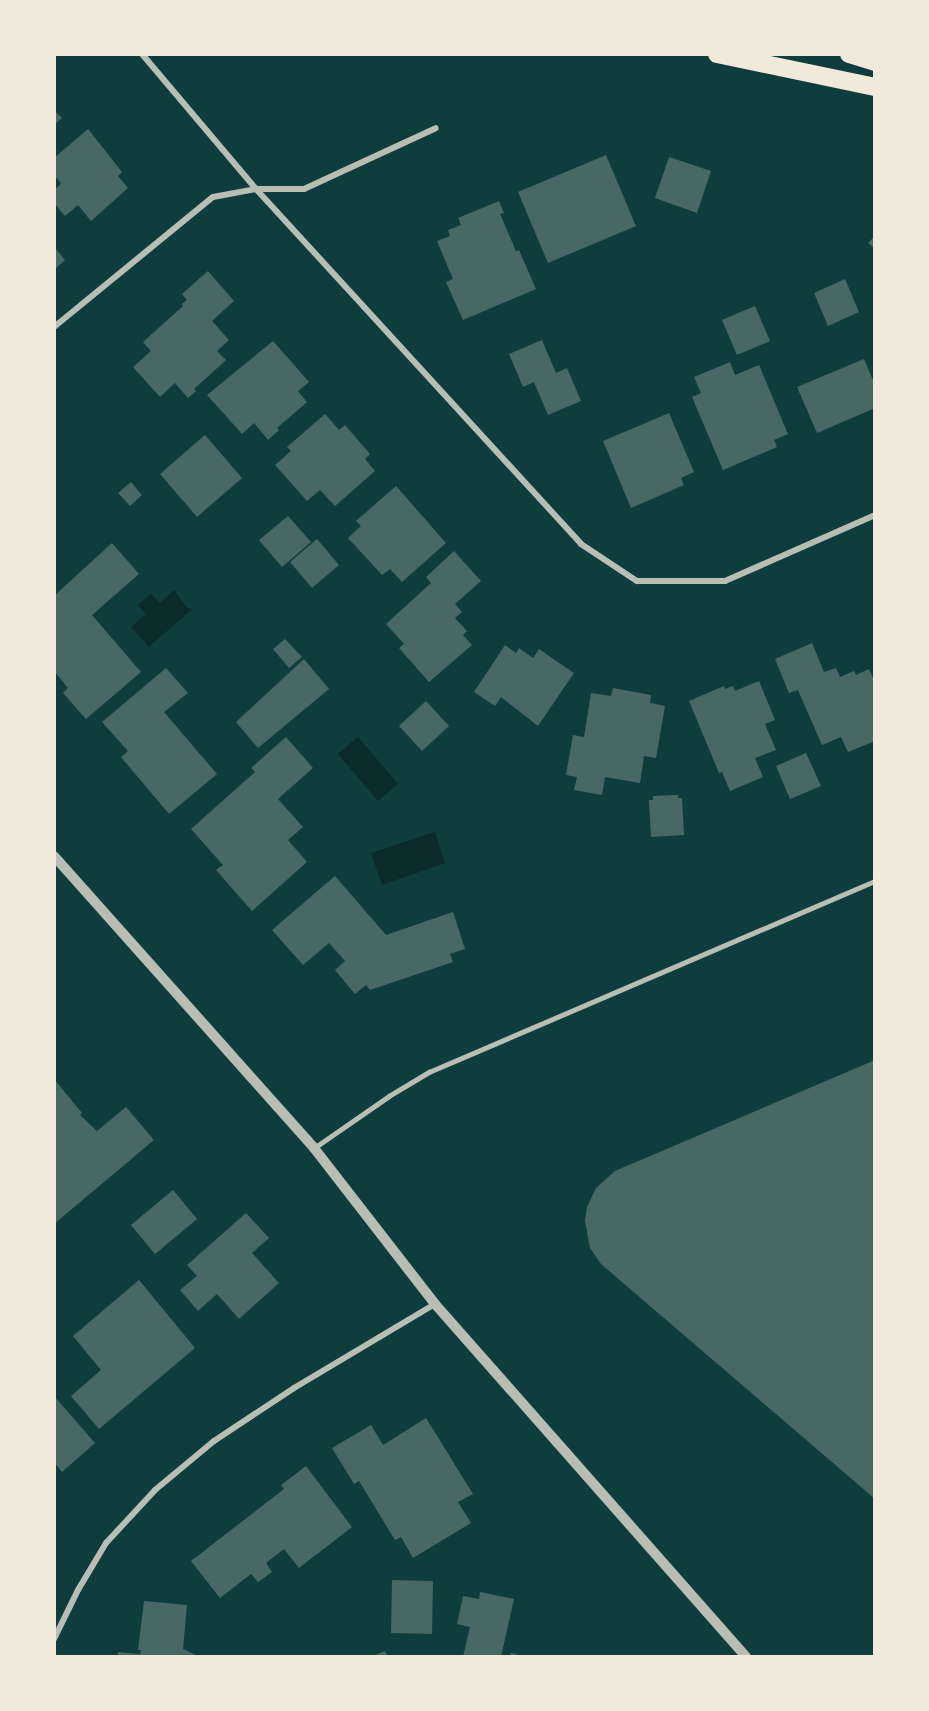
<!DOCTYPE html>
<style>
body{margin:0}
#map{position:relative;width:929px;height:1711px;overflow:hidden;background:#0f3d3e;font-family:Lato,sans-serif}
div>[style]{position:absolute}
.water>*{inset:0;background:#0a2a2b}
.building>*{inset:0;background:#486865}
.service>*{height:4.5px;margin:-2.25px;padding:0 2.25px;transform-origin:2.25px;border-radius:2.25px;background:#b8beb3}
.minor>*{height:6px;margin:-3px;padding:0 3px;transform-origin:3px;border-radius:3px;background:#b8beb3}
.tertiary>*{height:10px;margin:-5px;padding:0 5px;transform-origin:5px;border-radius:5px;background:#b8beb3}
.motorway>*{height:18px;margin:-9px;padding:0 9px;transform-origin:9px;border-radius:9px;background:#f1e9da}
span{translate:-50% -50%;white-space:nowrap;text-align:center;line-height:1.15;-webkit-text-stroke:6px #f1e9da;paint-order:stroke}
.frame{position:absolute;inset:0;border:56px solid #f1e9da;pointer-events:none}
</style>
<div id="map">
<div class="water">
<div style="clip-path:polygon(174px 590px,187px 608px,192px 609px,149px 647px,131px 627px,146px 614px,138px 605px,151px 594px,160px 603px)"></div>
<div style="clip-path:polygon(358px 737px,398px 784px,378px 801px,338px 754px)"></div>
<div style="clip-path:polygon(435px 832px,445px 863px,382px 885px,371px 853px)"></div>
</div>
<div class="building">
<div style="clip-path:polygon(54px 110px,62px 118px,54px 125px)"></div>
<div style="clip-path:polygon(88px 129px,122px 172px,118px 176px,128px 188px,91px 221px,78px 205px,65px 216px,54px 203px,54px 190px,61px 184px,57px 178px,54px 181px,54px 158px)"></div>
<div style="clip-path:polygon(606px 155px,636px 226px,548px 263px,518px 192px)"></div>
<div style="clip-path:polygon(669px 157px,711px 171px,697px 213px,655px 198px)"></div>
<div style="clip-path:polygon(499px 201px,504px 213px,500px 214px,516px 251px,519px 250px,536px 289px,463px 320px,446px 282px,453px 279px,437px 241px,450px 236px,448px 230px,461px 225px,458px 218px)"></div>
<div style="clip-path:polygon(875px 236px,875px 249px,868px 243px)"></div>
<div style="clip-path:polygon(54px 247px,65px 260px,54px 270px)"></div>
<div style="clip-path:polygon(208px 271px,234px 301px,212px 321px,229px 340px,217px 351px,226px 360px,194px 389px,196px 391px,188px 398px,175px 383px,160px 397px,133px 367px,151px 351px,143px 342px,183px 306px,182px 304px,187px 300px,182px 294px)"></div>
<div style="clip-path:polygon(845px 279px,859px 312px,828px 326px,814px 293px)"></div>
<div style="clip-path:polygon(755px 306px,770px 341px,737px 355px,722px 320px)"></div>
<div style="clip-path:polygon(542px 340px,556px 373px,567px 368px,581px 401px,548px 415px,534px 382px,523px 387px,509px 354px)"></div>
<div style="clip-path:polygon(273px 341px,309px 382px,298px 391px,307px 402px,277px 428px,279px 430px,268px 440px,254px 423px,242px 434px,207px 395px)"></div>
<div style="clip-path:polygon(864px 359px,875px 385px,875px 408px,817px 433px,797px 387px)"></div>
<div style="clip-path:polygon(730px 362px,735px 375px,759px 365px,788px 434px,774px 440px,777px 447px,723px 470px,692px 397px,701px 393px,694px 377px)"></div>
<div style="clip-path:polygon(669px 413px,694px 472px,681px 478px,684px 485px,631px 508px,603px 441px)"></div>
<div style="clip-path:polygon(325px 414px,339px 430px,345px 425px,370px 454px,365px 459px,375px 471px,335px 506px,320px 490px,307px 501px,275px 465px,291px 451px,287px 447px)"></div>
<div style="clip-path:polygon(205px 435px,242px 478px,197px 517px,160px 474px)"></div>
<div style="clip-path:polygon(131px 482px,142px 495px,130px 506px,118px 493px)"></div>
<div style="clip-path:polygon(396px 486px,446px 543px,402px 582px,390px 569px,382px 575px,348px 538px,361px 526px,356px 521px)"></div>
<div style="clip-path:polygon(288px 516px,311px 542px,282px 567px,259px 540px)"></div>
<div style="clip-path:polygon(317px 539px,339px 565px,312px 588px,290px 562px)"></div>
<div style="clip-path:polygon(112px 543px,139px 574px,92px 615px,141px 672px,86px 719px,63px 693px,68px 688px,54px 671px,54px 596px)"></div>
<div style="clip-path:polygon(454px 551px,481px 581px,455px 604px,462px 612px,455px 618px,467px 631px,463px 635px,472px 645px,429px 682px,399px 648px,404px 644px,386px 624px,431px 583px,426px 577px)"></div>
<div style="clip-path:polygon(285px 639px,302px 657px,289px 668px,273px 649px)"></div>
<div style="clip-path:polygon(812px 643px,824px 672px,836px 668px,840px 677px,854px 671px,856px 675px,869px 669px,875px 683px,875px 741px,848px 752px,841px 737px,822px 745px,798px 690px,789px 693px,775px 659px)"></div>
<div style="clip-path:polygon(505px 645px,516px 653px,519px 648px,533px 658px,539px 649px,574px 673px,538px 726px,501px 697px,495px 706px,474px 692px)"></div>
<div style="clip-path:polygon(304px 659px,329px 689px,258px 748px,236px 722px)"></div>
<div style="clip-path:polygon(166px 668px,188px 693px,164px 712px,217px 774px,169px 814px,121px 757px,128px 751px,102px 722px)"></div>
<div style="clip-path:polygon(759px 681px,775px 720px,765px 724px,776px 750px,755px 758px,763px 777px,730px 791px,722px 772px,719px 773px,689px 701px,724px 686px,725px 689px,733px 686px,735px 691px)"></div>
<div style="clip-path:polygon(613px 688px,651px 695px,650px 703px,665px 706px,656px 758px,644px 756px,640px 783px,605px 777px,602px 795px,574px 790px,577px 777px,566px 775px,573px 735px,584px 737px,591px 693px,611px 696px)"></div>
<div style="clip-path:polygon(426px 701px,449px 726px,422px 751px,399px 726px)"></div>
<div style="clip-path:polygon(286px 737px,313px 768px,278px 799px,303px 827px,288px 840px,307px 862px,252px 911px,216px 870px,223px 865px,191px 829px,255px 772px,251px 768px)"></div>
<div style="clip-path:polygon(806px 753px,821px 786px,790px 799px,776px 766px)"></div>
<div style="clip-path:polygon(678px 795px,678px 798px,682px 798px,684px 835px,651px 837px,649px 800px,653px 800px,653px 796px)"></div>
<div style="clip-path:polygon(335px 876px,386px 935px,453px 912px,465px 949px,450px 954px,453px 962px,370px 990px,366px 985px,355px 994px,335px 970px,345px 961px,329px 943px,303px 965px,272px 930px)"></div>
<div style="clip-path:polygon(875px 1060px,875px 1499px,601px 1264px,590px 1248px,585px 1221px,587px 1207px,596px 1188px,615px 1171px)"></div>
<div style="clip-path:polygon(54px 1079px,82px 1113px,80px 1115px,97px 1131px,126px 1107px,154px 1140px,54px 1224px)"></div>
<div style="clip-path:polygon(173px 1190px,197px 1219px,155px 1254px,131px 1225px)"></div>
<div style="clip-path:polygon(246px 1213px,269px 1238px,252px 1253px,279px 1283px,239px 1319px,217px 1294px,198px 1311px,180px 1290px,197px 1276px,187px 1265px)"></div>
<div style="clip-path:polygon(139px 1280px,195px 1348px,99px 1429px,71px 1396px,101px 1370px,73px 1336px)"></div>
<div style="clip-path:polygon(54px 1396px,95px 1443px,62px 1472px,54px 1462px)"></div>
<div style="clip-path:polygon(426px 1418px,473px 1494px,458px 1502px,471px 1523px,413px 1558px,401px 1537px,395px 1540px,359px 1481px,354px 1484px,332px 1448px,371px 1425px,383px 1445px)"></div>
<div style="clip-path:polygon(306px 1466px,352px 1527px,299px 1568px,284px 1549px,266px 1563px,272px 1572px,258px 1582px,251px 1574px,220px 1598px,191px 1561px,284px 1489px,281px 1485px)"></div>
<div style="clip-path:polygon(392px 1580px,433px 1581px,432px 1634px,391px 1633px)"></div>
<div style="clip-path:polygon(480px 1592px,514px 1599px,501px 1657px,463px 1657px,470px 1627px,457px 1624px,463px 1596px,479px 1599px)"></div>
<div style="clip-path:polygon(144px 1601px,187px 1605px,183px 1649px,200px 1657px,118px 1657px,118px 1652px,140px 1654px,141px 1650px,138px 1650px)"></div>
<div style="clip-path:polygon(385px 1651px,388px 1657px,370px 1657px)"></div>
<div style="clip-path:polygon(511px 1653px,524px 1656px,524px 1657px,510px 1657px)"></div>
</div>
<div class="service">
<div style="left:314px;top:1148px;width:91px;rotate:-34.7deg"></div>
<div style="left:389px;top:1096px;width:47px;rotate:-31deg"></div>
<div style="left:429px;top:1072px;width:485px;rotate:-23.2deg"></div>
</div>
<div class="minor">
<div style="left:142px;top:54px;width:177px;rotate:49.8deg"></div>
<div style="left:256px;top:189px;width:481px;rotate:47.5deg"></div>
<div style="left:581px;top:544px;width:67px;rotate:33.5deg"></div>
<div style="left:637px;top:581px;width:88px"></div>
<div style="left:725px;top:581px;width:164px;rotate:-23.7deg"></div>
<div style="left:54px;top:327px;width:205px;rotate:-39.3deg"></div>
<div style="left:213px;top:197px;width:44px;rotate:-10.5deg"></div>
<div style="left:256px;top:189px;width:48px"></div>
<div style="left:304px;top:189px;width:145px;rotate:-24.8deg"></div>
<div style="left:54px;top:1639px;width:55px;rotate:-63.9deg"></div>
<div style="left:78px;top:1590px;width:55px;rotate:-59.2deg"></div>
<div style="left:106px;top:1543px;width:72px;rotate:-47.2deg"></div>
<div style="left:155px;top:1490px;width:77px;rotate:-39.7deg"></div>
<div style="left:214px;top:1441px;width:96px;rotate:-33.5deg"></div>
<div style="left:294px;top:1388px;width:164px;rotate:-30.8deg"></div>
</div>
<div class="tertiary">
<div style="left:54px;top:856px;width:391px;rotate:48.3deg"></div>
<div style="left:314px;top:1148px;width:197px;rotate:52.2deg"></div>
<div style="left:435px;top:1304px;width:470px;rotate:48.6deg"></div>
</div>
<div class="motorway">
<div style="left:717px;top:54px;width:161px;rotate:11.8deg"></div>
<div style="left:849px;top:54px;width:27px;rotate:17deg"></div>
</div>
<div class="frame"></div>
</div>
